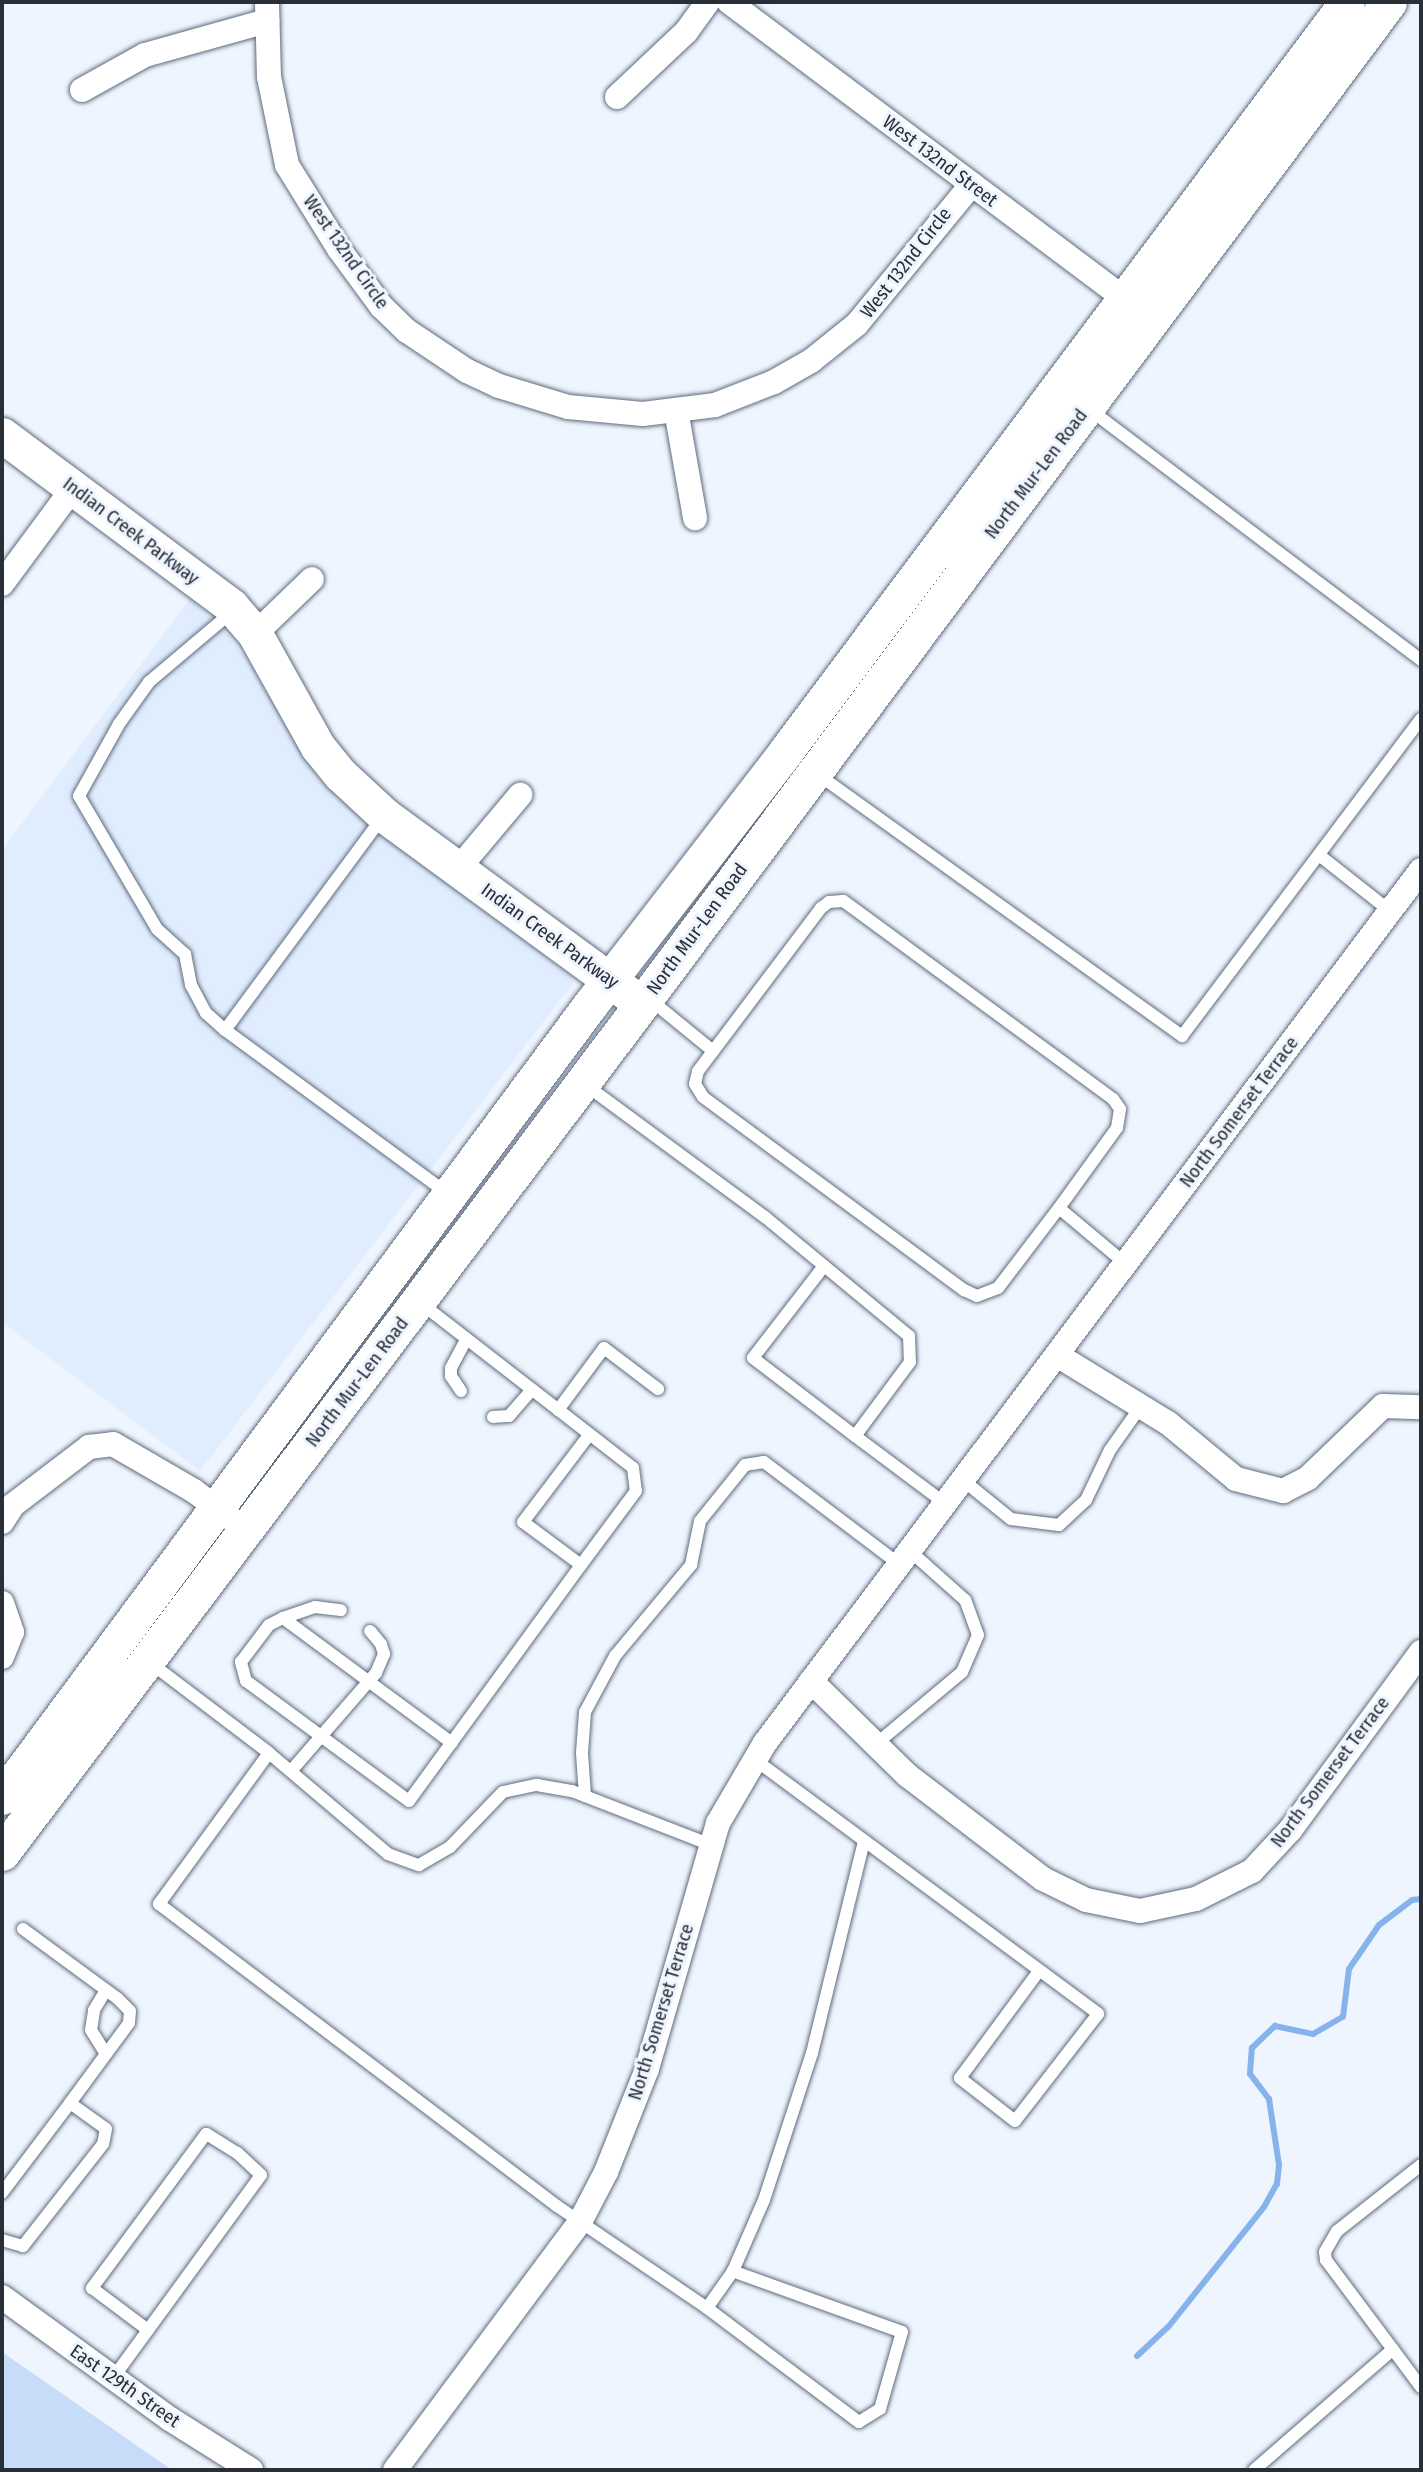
<!DOCTYPE html>
<style>
body{margin:0}
#map{position:relative;width:1423px;height:2472px;overflow:hidden;background:#eff5fe;font-family:"Fira Sans Condensed",sans-serif}
div>[style]{position:absolute}
.built>*{inset:0;background:#e0edfe}
.green>*{inset:0;background:#c6dcf8}
.stream>*{height:6px;margin:-3px;padding:0 3px;transform-origin:3px;border-radius:3px;background:#86b3eb}
.roads{filter:drop-shadow(0 0 2px #5d6c7e) drop-shadow(0 0 2px #5d6c7e)}
.lane>*{height:12px;margin:-6px;padding:0 6px;transform-origin:6px;border-radius:6px;background:#fff}
.street>*{height:24px;margin:-12px;padding:0 12px;transform-origin:12px;border-radius:12px;background:#fff}
.secondary>*{height:35px;margin:-17.5px;padding:0 17.5px;transform-origin:17.5px;border-radius:17.5px;background:#fff}
span{translate:-50% -50%;white-space:nowrap;text-align:center;line-height:1.15;-webkit-text-stroke:6px #eff5fe;paint-order:stroke}
.street-label{font-size:19px;color:#292f37}
.frame{position:absolute;inset:0;border:4px solid #292f37;pointer-events:none}
</style>
<div id="map">
<div class="built">
<div style="clip-path:polygon(190px 599px,230px 637px,251px 665px,322px 783px,392px 842px,570px 975px,573px 983px,200px 1471px,2px 1322px,2px 850px)"></div>
</div>
<div class="green">
<div style="clip-path:polygon(2px 2352px,172px 2470px,2px 2470px)"></div>
</div>
<div class="stream">
<div style="left:1137px;top:2356px;width:44px;rotate:-43.2deg"></div>
<div style="left:1169px;top:2326px;width:152px;rotate:-51.4deg"></div>
<div style="left:1264px;top:2207px;width:26px;rotate:-61deg"></div>
<div style="left:1277px;top:2184px;width:19px;rotate:-84deg"></div>
<div style="left:1279px;top:2165px;width:67px;rotate:-98.6deg"></div>
<div style="left:1269px;top:2099px;width:31px;rotate:-127deg"></div>
<div style="left:1250px;top:2074px;width:26px;rotate:-86deg"></div>
<div style="left:1252px;top:2048px;width:32px;rotate:-44deg"></div>
<div style="left:1275px;top:2026px;width:39px;rotate:12deg"></div>
<div style="left:1313px;top:2034px;width:34px;rotate:-30deg"></div>
<div style="left:1343px;top:2017px;width:48px;rotate:-82.9deg"></div>
<div style="left:1349px;top:1969px;width:53px;rotate:-55.7deg"></div>
<div style="left:1379px;top:1925px;width:41px;rotate:-37.1deg"></div>
<div style="left:1412px;top:1900px;width:9px;rotate:-6deg"></div>
</div>
<div class="roads">
<div class="lane">
<div style="left:1089px;top:409px;width:416px;rotate:37.1deg"></div>
<div style="left:233px;top:611px;width:110px;rotate:139.8deg"></div>
<div style="left:149px;top:682px;width:52px;rotate:125.5deg"></div>
<div style="left:119px;top:724px;width:82px;rotate:119.1deg"></div>
<div style="left:79px;top:796px;width:154px;rotate:59.6deg"></div>
<div style="left:157px;top:929px;width:38px;rotate:42deg"></div>
<div style="left:185px;top:954px;width:32px;rotate:79deg"></div>
<div style="left:191px;top:985px;width:32px;rotate:62deg"></div>
<div style="left:206px;top:1013px;width:25px;rotate:42deg"></div>
<div style="left:225px;top:1030px;width:275px;rotate:36.3deg"></div>
<div style="left:816px;top:773px;width:451px;rotate:35.7deg"></div>
<div style="left:1182px;top:1036px;width:397px;rotate:-53deg"></div>
<div style="left:1319px;top:855px;width:90px;rotate:38.3deg"></div>
<div style="left:648px;top:998px;width:84px;rotate:39.2deg"></div>
<div style="left:225px;top:1030px;width:264px;rotate:-53.5deg"></div>
<div style="left:583px;top:1083px;width:226px;rotate:36.4deg"></div>
<div style="left:765px;top:1217px;width:187px;rotate:39.6deg"></div>
<div style="left:909px;top:1336px;width:26px;rotate:88deg"></div>
<div style="left:910px;top:1362px;width:92px;rotate:126.6deg"></div>
<div style="left:855px;top:1436px;width:114px;rotate:36.8deg"></div>
<div style="left:1059px;top:1208px;width:99px;rotate:-54.1deg"></div>
<div style="left:1117px;top:1128px;width:19px;rotate:-81deg"></div>
<div style="left:1120px;top:1109px;width:12px;rotate:-125deg"></div>
<div style="left:1113px;top:1099px;width:335px;rotate:-143.7deg"></div>
<div style="left:843px;top:901px;width:14px;rotate:176deg"></div>
<div style="left:829px;top:902px;width:10px;rotate:143deg"></div>
<div style="left:821px;top:908px;width:204px;rotate:127deg"></div>
<div style="left:698px;top:1071px;width:13px;rotate:103deg"></div>
<div style="left:695px;top:1084px;width:15px;rotate:58deg"></div>
<div style="left:703px;top:1097px;width:325px;rotate:36.5deg"></div>
<div style="left:964px;top:1290px;width:14px;rotate:25deg"></div>
<div style="left:977px;top:1296px;width:22px;rotate:-21deg"></div>
<div style="left:998px;top:1288px;width:101px;rotate:-52.7deg"></div>
<div style="left:1059px;top:1208px;width:87px;rotate:39.9deg"></div>
<div style="left:824px;top:1266px;width:116px;rotate:127.7deg"></div>
<div style="left:753px;top:1358px;width:128px;rotate:37.4deg"></div>
<div style="left:418px;top:1301px;width:272px;rotate:37.8deg"></div>
<div style="left:633px;top:1468px;width:23px;rotate:83deg"></div>
<div style="left:636px;top:1491px;width:92px;rotate:126.6deg"></div>
<div style="left:581px;top:1565px;width:292px;rotate:126.1deg"></div>
<div style="left:409px;top:1801px;width:202px;rotate:-143.6deg"></div>
<div style="left:246px;top:1681px;width:20px;rotate:-105deg"></div>
<div style="left:241px;top:1662px;width:46px;rotate:-52.9deg"></div>
<div style="left:269px;top:1625px;width:16px;rotate:-27deg"></div>
<div style="left:283px;top:1618px;width:210px;rotate:36.5deg"></div>
<div style="left:461px;top:1391px;width:18px;rotate:-124deg"></div>
<div style="left:451px;top:1376px;width:8px;rotate:-90deg"></div>
<div style="left:451px;top:1368px;width:32px;rotate:-62deg"></div>
<div style="left:558px;top:1410px;width:77px;rotate:-53.4deg"></div>
<div style="left:604px;top:1348px;width:68px;rotate:37.2deg"></div>
<div style="left:493px;top:1417px;width:16px;rotate:-4deg"></div>
<div style="left:509px;top:1416px;width:35px;rotate:-49deg"></div>
<div style="left:964px;top:1481px;width:60px;rotate:39deg"></div>
<div style="left:1011px;top:1519px;width:48px;rotate:7.1deg"></div>
<div style="left:1059px;top:1525px;width:37px;rotate:-43deg"></div>
<div style="left:1086px;top:1500px;width:55px;rotate:-64.4deg"></div>
<div style="left:1110px;top:1450px;width:54px;rotate:-54.8deg"></div>
<div style="left:581px;top:1565px;width:72px;rotate:-143.4deg"></div>
<div style="left:523px;top:1522px;width:109px;rotate:-52.8deg"></div>
<div style="left:283px;top:1618px;width:34px;rotate:-19deg"></div>
<div style="left:315px;top:1607px;width:26px;rotate:7deg"></div>
<div style="left:148px;top:1661px;width:152px;rotate:37.2deg"></div>
<div style="left:269px;top:1753px;width:156px;rotate:40.3deg"></div>
<div style="left:388px;top:1854px;width:33px;rotate:20deg"></div>
<div style="left:419px;top:1865px;width:36px;rotate:-30deg"></div>
<div style="left:450px;top:1847px;width:76px;rotate:-46.1deg"></div>
<div style="left:503px;top:1792px;width:35px;rotate:-12deg"></div>
<div style="left:537px;top:1785px;width:36px;rotate:10deg"></div>
<div style="left:572px;top:1791px;width:149px;rotate:21.2deg"></div>
<div style="left:876px;top:1744px;width:112px;rotate:-39.9deg"></div>
<div style="left:962px;top:1672px;width:40px;rotate:-66.6deg"></div>
<div style="left:978px;top:1635px;width:37px;rotate:-110deg"></div>
<div style="left:965px;top:1600px;width:74px;rotate:-138.3deg"></div>
<div style="left:269px;top:1753px;width:187px;rotate:126.1deg"></div>
<div style="left:159px;top:1904px;width:500px;rotate:37.2deg"></div>
<div style="left:557px;top:2206px;width:181px;rotate:34.2deg"></div>
<div style="left:707px;top:2308px;width:190px;rotate:36.9deg"></div>
<div style="left:859px;top:2422px;width:25px;rotate:-32deg"></div>
<div style="left:880px;top:2409px;width:80px;rotate:-74.1deg"></div>
<div style="left:902px;top:2332px;width:180px;rotate:-160.2deg"></div>
<div style="left:754px;top:1759px;width:428px;rotate:36.5deg"></div>
<div style="left:1098px;top:2014px;width:135px;rotate:127.8deg"></div>
<div style="left:1015px;top:2121px;width:70px;rotate:-142deg"></div>
<div style="left:960px;top:2078px;width:133px;rotate:-53.6deg"></div>
<div style="left:291px;top:1771px;width:130px;rotate:-49.1deg"></div>
<div style="left:376px;top:1673px;width:21px;rotate:-67deg"></div>
<div style="left:384px;top:1654px;width:10px;rotate:-107deg"></div>
<div style="left:381px;top:1644px;width:17px;rotate:-130deg"></div>
<div style="left:585px;top:1796px;width:43px;rotate:-94deg"></div>
<div style="left:582px;top:1753px;width:41px;rotate:-85.8deg"></div>
<div style="left:585px;top:1712px;width:64px;rotate:-61.8deg"></div>
<div style="left:615px;top:1656px;width:119px;rotate:-50.1deg"></div>
<div style="left:691px;top:1565px;width:45px;rotate:-78.4deg"></div>
<div style="left:700px;top:1521px;width:72px;rotate:-51.2deg"></div>
<div style="left:745px;top:1465px;width:19px;rotate:-9deg"></div>
<div style="left:764px;top:1462px;width:171px;rotate:37.1deg"></div>
<div style="left:23px;top:1929px;width:117px;rotate:36.3deg"></div>
<div style="left:117px;top:1998px;width:18px;rotate:45deg"></div>
<div style="left:130px;top:2011px;width:12px;rotate:95deg"></div>
<div style="left:129px;top:2023px;width:99px;rotate:126.4deg"></div>
<div style="left:106px;top:2054px;width:28px;rotate:-122deg"></div>
<div style="left:91px;top:2030px;width:20px;rotate:-81deg"></div>
<div style="left:94px;top:2010px;width:23px;rotate:-59deg"></div>
<div style="left:1421px;top:2165px;width:107px;rotate:141.8deg"></div>
<div style="left:1337px;top:2231px;width:24px;rotate:120deg"></div>
<div style="left:1325px;top:2252px;width:8px;rotate:83deg"></div>
<div style="left:1326px;top:2260px;width:159px;rotate:53.2deg"></div>
<div style="left:2px;top:2193px;width:113px;rotate:-52.9deg"></div>
<div style="left:70px;top:2103px;width:44px;rotate:35.8deg"></div>
<div style="left:106px;top:2129px;width:15px;rotate:101deg"></div>
<div style="left:103px;top:2144px;width:130px;rotate:128.1deg"></div>
<div style="left:23px;top:2246px;width:22px;rotate:-164deg"></div>
<div style="left:707px;top:2308px;width:45px;rotate:-54.9deg"></div>
<div style="left:733px;top:2271px;width:77px;rotate:-66.4deg"></div>
<div style="left:764px;top:2200px;width:155px;rotate:-71.9deg"></div>
<div style="left:812px;top:2053px;width:217px;rotate:-76.2deg"></div>
<div style="left:113px;top:2378px;width:251px;rotate:-53.9deg"></div>
<div style="left:261px;top:2175px;width:33px;rotate:-137deg"></div>
<div style="left:237px;top:2153px;width:36px;rotate:-148deg"></div>
<div style="left:206px;top:2134px;width:192px;rotate:126.5deg"></div>
<div style="left:92px;top:2288px;width:70px;rotate:36.9deg"></div>
<div style="left:1254px;top:2470px;width:184px;rotate:-41deg"></div>
</div>
<div class="street">
<div style="left:267px;top:2px;width:75px;rotate:88.5deg"></div>
<div style="left:269px;top:77px;width:90px;rotate:78.4deg"></div>
<div style="left:287px;top:165px;width:99px;rotate:58.2deg"></div>
<div style="left:339px;top:249px;width:71px;rotate:53.6deg"></div>
<div style="left:381px;top:306px;width:36px;rotate:44deg"></div>
<div style="left:407px;top:331px;width:72px;rotate:33.7deg"></div>
<div style="left:467px;top:371px;width:35px;rotate:25deg"></div>
<div style="left:499px;top:386px;width:72px;rotate:16.9deg"></div>
<div style="left:568px;top:407px;width:75px;rotate:5.3deg"></div>
<div style="left:643px;top:414px;width:73px;rotate:-7.1deg"></div>
<div style="left:715px;top:405px;width:63px;rotate:-21.3deg"></div>
<div style="left:774px;top:382px;width:43px;rotate:-29.6deg"></div>
<div style="left:811px;top:361px;width:59px;rotate:-38.8deg"></div>
<div style="left:857px;top:324px;width:181px;rotate:-50.6deg"></div>
<div style="left:729px;top:2px;width:510px;rotate:36.87deg"></div>
<div style="left:82px;top:90px;width:72px;rotate:-29.1deg"></div>
<div style="left:145px;top:55px;width:127px;rotate:-15.6deg"></div>
<div style="left:617px;top:97px;width:95px;rotate:-43.3deg"></div>
<div style="left:686px;top:32px;width:37px;rotate:-54deg"></div>
<div style="left:676px;top:410px;width:110px;rotate:80deg"></div>
<div style="left:2px;top:584px;width:119px;rotate:-53.5deg"></div>
<div style="left:255px;top:634px;width:79px;rotate:-44deg"></div>
<div style="left:458px;top:869px;width:97px;rotate:-50deg"></div>
<div style="left:1057px;top:1355px;width:130px;rotate:31.5deg"></div>
<div style="left:1168px;top:1423px;width:88px;rotate:39.5deg"></div>
<div style="left:1236px;top:1479px;width:49px;rotate:14.3deg"></div>
<div style="left:1283px;top:1491px;width:28px;rotate:-27deg"></div>
<div style="left:1308px;top:1478px;width:104px;rotate:-43.8deg"></div>
<div style="left:1383px;top:1406px;width:38px;rotate:2deg"></div>
<div style="left:2px;top:1522px;width:20px;rotate:-57deg"></div>
<div style="left:13px;top:1505px;width:96px;rotate:-37.3deg"></div>
<div style="left:89px;top:1447px;width:24px;rotate:-7deg"></div>
<div style="left:113px;top:1444px;width:94px;rotate:30.1deg"></div>
<div style="left:194px;top:1491px;width:64px;rotate:36.7deg"></div>
<div style="left:2px;top:1603px;width:31px;rotate:71deg"></div>
<div style="left:12px;top:1632px;width:27px;rotate:112deg"></div>
<div style="left:811px;top:1681px;width:134px;rotate:44.4deg"></div>
<div style="left:907px;top:1775px;width:171px;rotate:37.4deg"></div>
<div style="left:1043px;top:1879px;width:48px;rotate:26deg"></div>
<div style="left:1086px;top:1900px;width:55px;rotate:11.5deg"></div>
<div style="left:1140px;top:1911px;width:57px;rotate:-12.1deg"></div>
<div style="left:1196px;top:1899px;width:63px;rotate:-26.6deg"></div>
<div style="left:1252px;top:1871px;width:57px;rotate:-47.1deg"></div>
<div style="left:1291px;top:1829px;width:220px;rotate:-53.7deg"></div>
<div style="left:2px;top:2297px;width:208px;rotate:36deg"></div>
<div style="left:170px;top:2419px;width:96px;rotate:32.2deg"></div>
<div style="left:395px;top:2470px;width:309px;rotate:-53.3deg"></div>
<div style="left:580px;top:2222px;width:56px;rotate:-62.5deg"></div>
<div style="left:606px;top:2172px;width:111px;rotate:-68.3deg"></div>
<div style="left:647px;top:2069px;width:256px;rotate:-73.9deg"></div>
<div style="left:718px;top:1823px;width:93px;rotate:-59.6deg"></div>
<div style="left:765px;top:1743px;width:1092px;rotate:-53.08deg"></div>
</div>
<div class="secondary">
<div style="left:2px;top:435px;width:286px;rotate:36.7deg"></div>
<div style="left:231px;top:606px;width:37px;rotate:49deg"></div>
<div style="left:255px;top:634px;width:129px;rotate:60.9deg"></div>
<div style="left:318px;top:747px;width:36px;rotate:51deg"></div>
<div style="left:341px;top:775px;width:59px;rotate:42.9deg"></div>
<div style="left:384px;top:815px;width:303px;rotate:36.2deg"></div>
<div style="left:2px;top:1797px;width:986px;rotate:-53.41deg"></div>
<div style="left:590px;top:1005px;width:321px;rotate:-52.3deg"></div>
<div style="left:786px;top:751px;width:936px;rotate:-53.17deg"></div>
<div style="left:2px;top:1853px;width:1032px;rotate:-53deg"></div>
<div style="left:623px;top:1029px;width:1281px;rotate:-53.28deg"></div>
</div>
</div>
<div class="street-label">
<span style="left:940px;top:161px;rotate:37deg">West 132nd Street</span>
<span style="left:346px;top:252px;rotate:55deg">West 132nd Circle</span>
<span style="left:906px;top:263px;rotate:-52deg">West 132nd Circle</span>
<span style="left:1036px;top:474px;rotate:-53deg">North Mur-Len Road</span>
<span style="left:131px;top:531px;rotate:37deg">Indian Creek Parkway</span>
<span style="left:697px;top:929px;rotate:-54deg">North Mur-Len Road</span>
<span style="left:550px;top:936px;rotate:36deg">Indian Creek Parkway</span>
<span style="left:1239px;top:1112px;rotate:-53deg">North Somerset Terrace</span>
<span style="left:357px;top:1382px;rotate:-53deg">North Mur-Len Road</span>
<span style="left:1330px;top:1772px;rotate:-53deg">North Somerset Terrace</span>
<span style="left:661px;top:2012px;rotate:-73deg">North Somerset Terrace</span>
<span style="left:125px;top:2386px;rotate:35deg">East 129th Street</span>
</div>
<div class="frame"></div>
</div>
